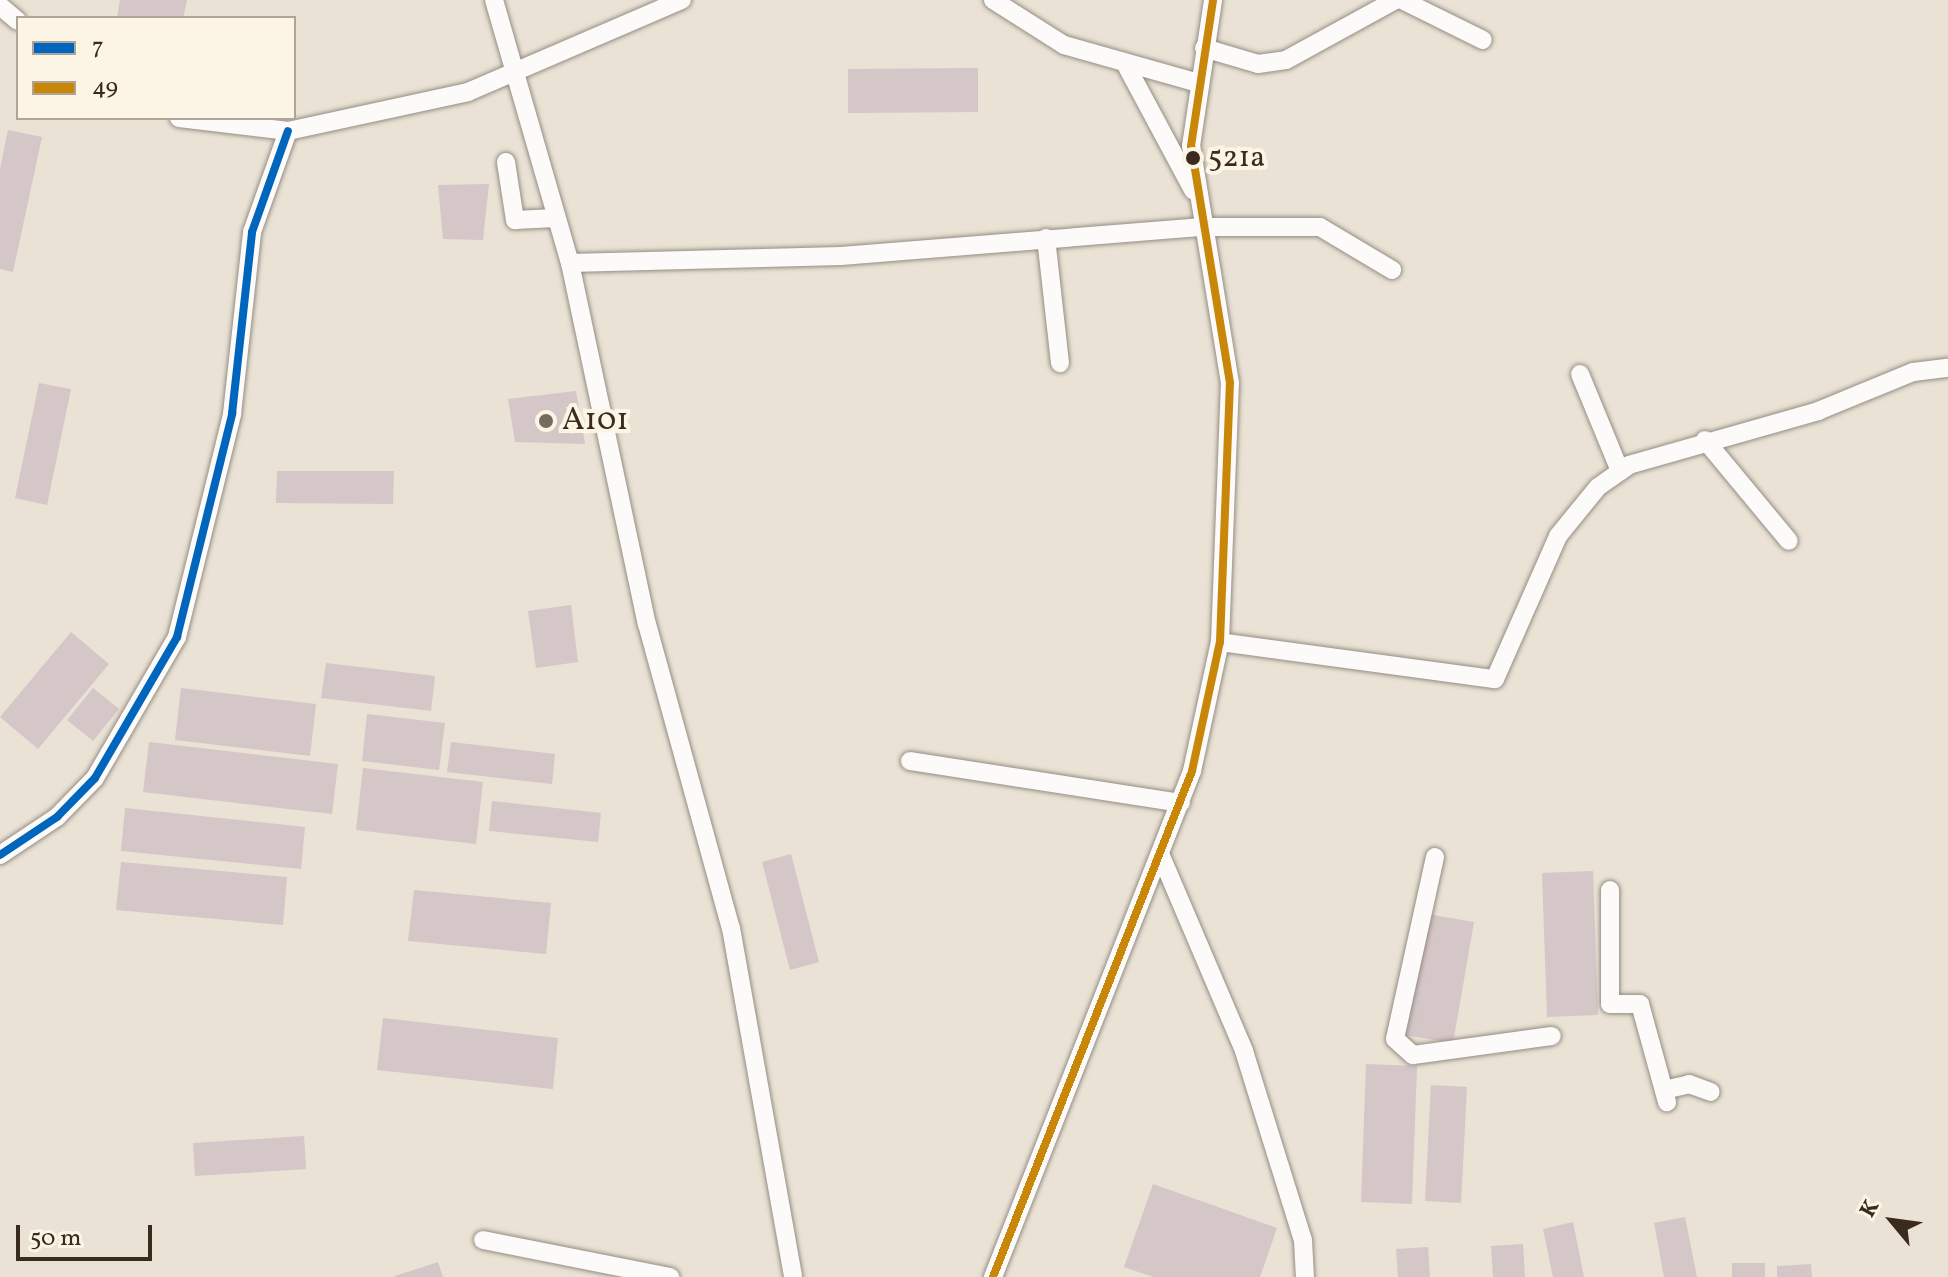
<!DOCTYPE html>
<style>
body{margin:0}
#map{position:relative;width:1948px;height:1277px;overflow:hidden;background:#eae2d4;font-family:Vollkorn,serif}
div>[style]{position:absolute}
.building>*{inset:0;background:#d5c6c7}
.roads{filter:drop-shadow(0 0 2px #948d84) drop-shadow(0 0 2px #948d84)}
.minor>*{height:18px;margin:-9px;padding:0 9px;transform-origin:9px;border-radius:9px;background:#fcfbf9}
.bus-1>*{height:8px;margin:-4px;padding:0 4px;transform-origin:4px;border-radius:4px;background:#0065bd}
.bus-2>*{height:8px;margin:-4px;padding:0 4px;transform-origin:4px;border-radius:4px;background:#c88708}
.dots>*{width:22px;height:22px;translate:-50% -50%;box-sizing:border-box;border:4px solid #fcf5e5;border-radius:50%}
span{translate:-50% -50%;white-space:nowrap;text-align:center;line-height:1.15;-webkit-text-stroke:8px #fcf5e5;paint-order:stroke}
.bus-label{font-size:30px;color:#3b2a1e}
.left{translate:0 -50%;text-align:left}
.poi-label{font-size:32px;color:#3b2a1e}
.legend{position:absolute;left:16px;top:16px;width:280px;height:104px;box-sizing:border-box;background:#fcf5e5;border:2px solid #afa495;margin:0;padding:10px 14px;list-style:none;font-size:24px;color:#3b2a1e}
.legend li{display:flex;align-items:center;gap:16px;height:40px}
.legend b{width:40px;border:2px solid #afa495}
.north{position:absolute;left:1852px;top:1181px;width:80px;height:80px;-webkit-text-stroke:6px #fcf5e5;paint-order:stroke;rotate:299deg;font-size:22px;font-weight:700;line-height:32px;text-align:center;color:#3b2a1e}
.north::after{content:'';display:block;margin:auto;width:28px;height:36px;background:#3b2a1e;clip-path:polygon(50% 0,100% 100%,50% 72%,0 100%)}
.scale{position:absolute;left:16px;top:1225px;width:136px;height:36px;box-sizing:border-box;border:4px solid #3b2a1e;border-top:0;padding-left:10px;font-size:24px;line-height:28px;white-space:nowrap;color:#3b2a1e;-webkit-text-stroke:6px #fcf5e5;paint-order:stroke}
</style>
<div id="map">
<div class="building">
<div style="clip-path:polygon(120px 0,187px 0,183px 18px,117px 18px)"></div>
<div style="clip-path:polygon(978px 68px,978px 112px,848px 113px,848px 69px)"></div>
<div style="clip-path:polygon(8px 130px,42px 137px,13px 272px,0 269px,0 169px)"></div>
<div style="clip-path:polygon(489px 184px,483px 240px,443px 239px,438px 185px)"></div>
<div style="clip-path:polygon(39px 383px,71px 389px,47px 505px,15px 498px)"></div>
<div style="clip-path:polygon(576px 391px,585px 444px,515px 442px,508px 399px)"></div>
<div style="clip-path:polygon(277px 471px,394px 471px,393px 504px,276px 503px)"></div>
<div style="clip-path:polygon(571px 605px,578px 662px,536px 668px,528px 611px)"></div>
<div style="clip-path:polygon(71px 632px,109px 664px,38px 749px,0 717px)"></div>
<div style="clip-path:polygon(326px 663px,435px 676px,431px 711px,321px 698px)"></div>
<div style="clip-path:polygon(93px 688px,119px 709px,93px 741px,67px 720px)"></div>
<div style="clip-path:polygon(181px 688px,316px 704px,310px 756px,175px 740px)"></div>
<div style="clip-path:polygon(367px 714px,445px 723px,439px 770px,362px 761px)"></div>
<div style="clip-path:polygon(149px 742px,338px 764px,332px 814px,143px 792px)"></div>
<div style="clip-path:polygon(451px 742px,555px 754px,552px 784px,447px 772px)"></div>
<div style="clip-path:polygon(363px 768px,483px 782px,476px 844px,356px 830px)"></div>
<div style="clip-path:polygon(492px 801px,601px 813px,598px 842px,489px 831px)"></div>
<div style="clip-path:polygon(125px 808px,305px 827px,301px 869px,121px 851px)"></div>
<div style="clip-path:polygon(791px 854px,819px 962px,790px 970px,762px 862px)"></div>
<div style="clip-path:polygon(121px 862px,287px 877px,283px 925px,116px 910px)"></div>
<div style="clip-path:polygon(1593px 871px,1598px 1015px,1547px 1017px,1542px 873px)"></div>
<div style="clip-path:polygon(414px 890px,551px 903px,546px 954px,408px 941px)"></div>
<div style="clip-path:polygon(1427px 914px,1474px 922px,1453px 1043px,1405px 1035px)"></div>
<div style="clip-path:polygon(383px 1018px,558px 1038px,553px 1089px,377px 1070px)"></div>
<div style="clip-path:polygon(1366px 1064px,1417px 1066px,1412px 1204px,1361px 1202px)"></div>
<div style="clip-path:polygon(1431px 1085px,1467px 1087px,1461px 1203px,1425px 1201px)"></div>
<div style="clip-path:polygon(304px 1136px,306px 1169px,195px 1176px,193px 1143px)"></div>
<div style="clip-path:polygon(1153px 1184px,1277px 1228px,1260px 1277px,1153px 1277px,1124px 1267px)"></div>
<div style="clip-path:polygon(1685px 1217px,1697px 1277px,1664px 1277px,1654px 1223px)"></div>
<div style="clip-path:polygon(1573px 1222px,1584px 1277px,1553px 1277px,1543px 1229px)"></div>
<div style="clip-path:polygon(1523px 1244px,1525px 1277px,1493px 1277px,1491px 1246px)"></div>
<div style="clip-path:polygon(1428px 1247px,1430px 1277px,1398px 1277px,1396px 1249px)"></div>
<div style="clip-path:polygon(438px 1262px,443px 1277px,395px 1277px,395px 1276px)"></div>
<div style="clip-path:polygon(1732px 1263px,1765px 1263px,1765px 1277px,1732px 1277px)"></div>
<div style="clip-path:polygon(1811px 1264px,1812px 1277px,1777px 1277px,1777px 1266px)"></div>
</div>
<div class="roads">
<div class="minor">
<div style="left:494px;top:0;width:274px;rotate:73.9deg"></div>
<div style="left:570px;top:263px;width:369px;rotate:78deg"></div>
<div style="left:647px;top:624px;width:315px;rotate:74.6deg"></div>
<div style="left:731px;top:928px;width:354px;rotate:79.9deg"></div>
<div style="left:993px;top:0;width:84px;rotate:32.4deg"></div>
<div style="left:1064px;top:45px;width:136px;rotate:15.8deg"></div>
<div style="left:1402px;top:0;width:90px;rotate:26.3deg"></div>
<div style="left:0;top:6px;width:23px;rotate:40deg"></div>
<div style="left:1204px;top:48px;width:56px;rotate:16.5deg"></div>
<div style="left:1258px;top:64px;width:28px;rotate:-8deg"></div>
<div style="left:1286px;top:60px;width:124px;rotate:-28.8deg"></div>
<div style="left:1127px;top:67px;width:140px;rotate:61.8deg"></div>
<div style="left:179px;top:118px;width:110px;rotate:6.8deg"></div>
<div style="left:288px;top:131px;width:184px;rotate:-12.2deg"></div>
<div style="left:468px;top:92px;width:233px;rotate:-23.3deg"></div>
<div style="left:506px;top:162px;width:59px;rotate:81.2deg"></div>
<div style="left:515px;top:220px;width:41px;rotate:-2.8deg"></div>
<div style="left:1046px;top:238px;width:126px;rotate:83.6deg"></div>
<div style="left:570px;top:263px;width:271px;rotate:-1.5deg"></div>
<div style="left:841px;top:256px;width:363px;rotate:-4.6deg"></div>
<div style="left:1203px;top:227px;width:117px"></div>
<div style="left:1320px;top:227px;width:84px;rotate:30.8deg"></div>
<div style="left:1580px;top:374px;width:105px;rotate:67.6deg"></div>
<div style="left:1705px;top:440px;width:131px;rotate:50.3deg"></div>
<div style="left:1220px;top:642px;width:277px;rotate:7.7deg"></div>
<div style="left:1495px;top:679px;width:156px;rotate:-66.2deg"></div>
<div style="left:1558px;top:536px;width:63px;rotate:-50.8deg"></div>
<div style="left:1598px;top:487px;width:38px;rotate:-35deg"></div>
<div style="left:1629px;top:465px;width:197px;rotate:-15.9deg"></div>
<div style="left:1818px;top:411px;width:103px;rotate:-22.3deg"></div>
<div style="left:1913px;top:372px;width:35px;rotate:-7deg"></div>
<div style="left:910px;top:761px;width:274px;rotate:8.8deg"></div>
<div style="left:0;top:855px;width:69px;rotate:-33.7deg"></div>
<div style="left:57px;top:817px;width:54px;rotate:-45.7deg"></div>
<div style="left:95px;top:778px;width:163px;rotate:-59.8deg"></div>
<div style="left:177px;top:637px;width:230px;rotate:-76.1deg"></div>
<div style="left:232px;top:414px;width:183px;rotate:-83.7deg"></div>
<div style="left:252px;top:232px;width:107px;rotate:-70.4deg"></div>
<div style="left:1161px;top:856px;width:212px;rotate:66.9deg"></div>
<div style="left:1244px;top:1051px;width:198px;rotate:72.7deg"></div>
<div style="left:1303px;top:1240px;width:37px;rotate:87deg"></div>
<div style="left:1435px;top:857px;width:186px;rotate:102.4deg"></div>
<div style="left:1395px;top:1039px;width:24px;rotate:42deg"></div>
<div style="left:1413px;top:1055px;width:140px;rotate:-7.8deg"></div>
<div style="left:1610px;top:890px;width:114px;rotate:90deg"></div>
<div style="left:1610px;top:1004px;width:30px"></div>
<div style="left:1640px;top:1004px;width:102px;rotate:74.6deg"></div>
<div style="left:1664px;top:1090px;width:26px;rotate:-13deg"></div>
<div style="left:1689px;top:1084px;width:23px;rotate:20deg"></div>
<div style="left:483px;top:1240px;width:191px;rotate:11.2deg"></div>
<div style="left:993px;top:1277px;width:544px;rotate:-68.53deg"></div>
<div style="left:1192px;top:771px;width:132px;rotate:-77.8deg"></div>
<div style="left:1220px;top:642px;width:259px;rotate:-87.8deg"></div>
<div style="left:1230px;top:383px;width:240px;rotate:-99.3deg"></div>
<div style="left:1191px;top:146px;width:148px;rotate:-81.4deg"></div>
</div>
</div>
<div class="bus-1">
<div style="left:0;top:855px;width:69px;rotate:-33.7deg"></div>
<div style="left:57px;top:817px;width:54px;rotate:-45.7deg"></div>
<div style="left:95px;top:778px;width:163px;rotate:-59.8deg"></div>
<div style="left:177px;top:637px;width:230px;rotate:-76.1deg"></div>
<div style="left:232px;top:414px;width:183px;rotate:-83.7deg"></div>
<div style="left:252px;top:232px;width:107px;rotate:-70.4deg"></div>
</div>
<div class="bus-2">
<div style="left:993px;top:1277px;width:544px;rotate:-68.53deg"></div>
<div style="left:1192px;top:771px;width:132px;rotate:-77.8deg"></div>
<div style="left:1220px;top:642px;width:259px;rotate:-87.8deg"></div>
<div style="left:1230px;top:383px;width:240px;rotate:-99.3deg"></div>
<div style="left:1191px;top:146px;width:148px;rotate:-81.4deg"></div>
</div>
<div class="dots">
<div style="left:1193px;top:158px;background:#3b2a1e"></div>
<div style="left:546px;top:421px;background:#786a5e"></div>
</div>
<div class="bus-label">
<span class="left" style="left:1208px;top:158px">521a</span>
</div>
<div class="poi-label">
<span class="left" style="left:562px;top:421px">A101</span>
</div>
<ul class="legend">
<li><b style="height:10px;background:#0065bd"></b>7</li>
<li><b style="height:10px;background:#c88708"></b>49</li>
</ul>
<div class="north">K</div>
<div class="scale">50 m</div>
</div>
